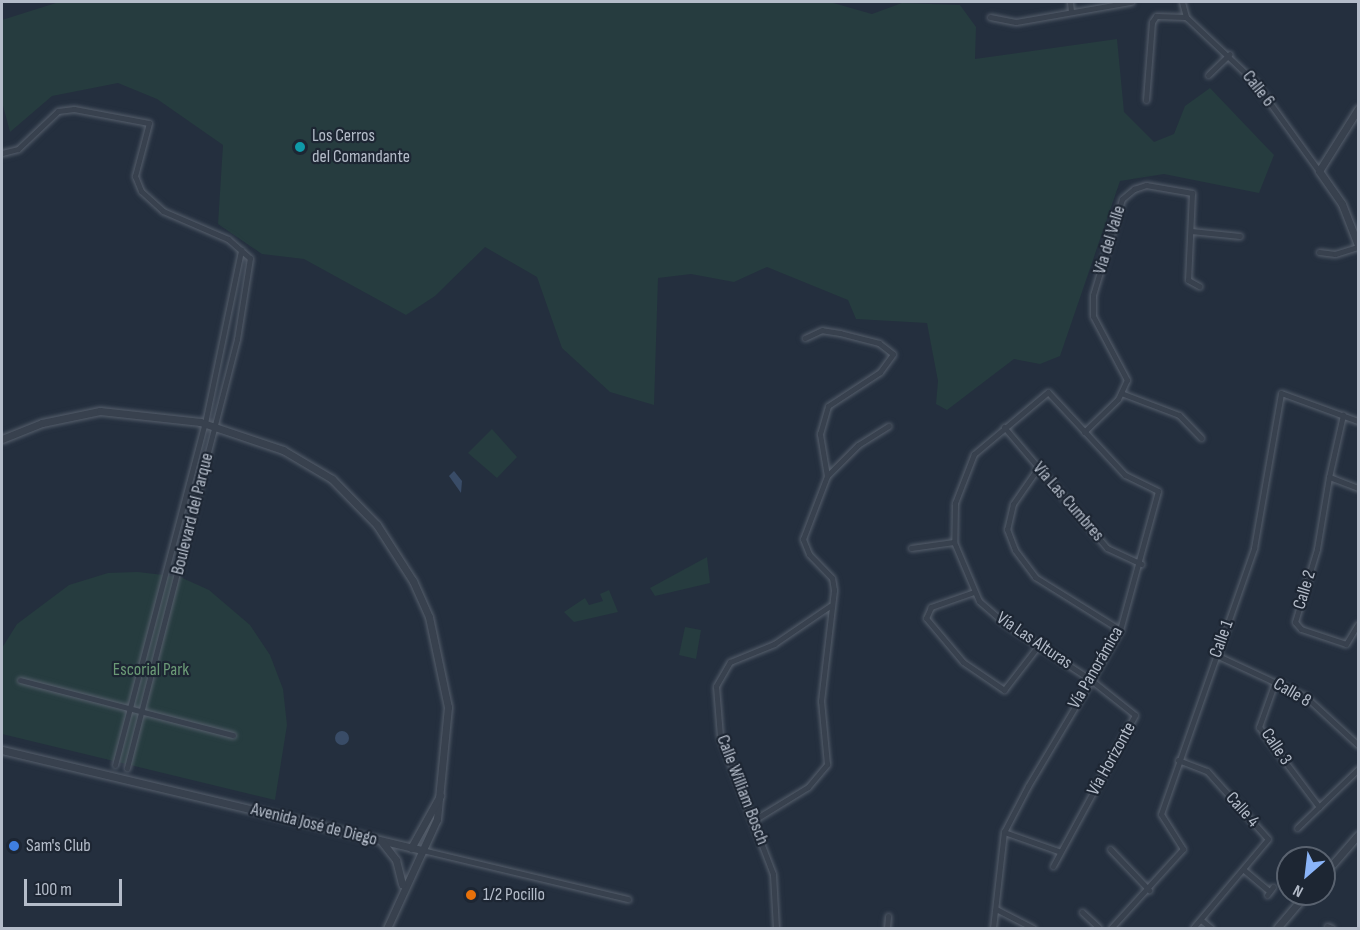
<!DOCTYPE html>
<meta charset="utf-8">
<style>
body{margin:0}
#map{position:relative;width:1360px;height:930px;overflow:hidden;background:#242f3e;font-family:"Sofia Sans Condensed",sans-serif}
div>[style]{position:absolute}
.green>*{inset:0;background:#263c3f}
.water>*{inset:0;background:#394c67}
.round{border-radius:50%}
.roads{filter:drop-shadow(0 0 2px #565f6c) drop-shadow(0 0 2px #565f6c)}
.minor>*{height:5px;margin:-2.5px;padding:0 2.5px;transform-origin:2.5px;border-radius:2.5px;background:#38414e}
.tertiary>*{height:7px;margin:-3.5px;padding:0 3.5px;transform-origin:3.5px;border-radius:3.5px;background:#38414e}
.dots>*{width:16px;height:16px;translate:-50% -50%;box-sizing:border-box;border:3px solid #1d2633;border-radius:50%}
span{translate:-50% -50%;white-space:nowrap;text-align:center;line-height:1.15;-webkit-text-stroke:4.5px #1d2633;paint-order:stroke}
.street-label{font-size:18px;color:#b4bcc9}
.poi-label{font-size:18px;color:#b4bcc9}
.left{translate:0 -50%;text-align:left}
.park-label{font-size:18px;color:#6b9a76}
.frame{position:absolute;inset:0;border:3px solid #b4bcc9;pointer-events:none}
.north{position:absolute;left:1276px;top:846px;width:60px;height:60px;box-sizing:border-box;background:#1d2633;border:2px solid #59626f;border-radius:50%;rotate:208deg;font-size:16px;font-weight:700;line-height:24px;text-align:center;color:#b4bcc9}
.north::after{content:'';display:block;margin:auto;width:21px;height:27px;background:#8ab4f8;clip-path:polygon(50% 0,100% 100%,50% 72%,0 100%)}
.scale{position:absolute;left:24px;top:879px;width:98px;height:27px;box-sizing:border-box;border:3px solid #b4bcc9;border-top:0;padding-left:8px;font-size:18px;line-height:21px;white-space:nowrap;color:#b4bcc9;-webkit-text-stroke:4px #1d2633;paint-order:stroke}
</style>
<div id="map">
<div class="green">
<div style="clip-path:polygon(59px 2px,830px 2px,872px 14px,902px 3px,960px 5px,976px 27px,975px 59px,1117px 39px,1124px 112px,1154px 142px,1174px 134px,1185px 106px,1210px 88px,1274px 155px,1259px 193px,1164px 174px,1120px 181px,1060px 356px,1040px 364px,1014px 359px,947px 410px,936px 404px,938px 381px,927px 323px,856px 319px,848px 300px,767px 267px,734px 282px,691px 274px,658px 278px,654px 405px,610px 392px,562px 348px,537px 277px,485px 247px,435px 296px,406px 315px,304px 259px,262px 254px,218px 224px,223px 145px,157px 99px,118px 83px,52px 96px,10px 132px,2px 102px,2px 20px)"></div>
<div style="clip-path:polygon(492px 429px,517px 457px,497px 478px,468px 453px)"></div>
<div style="clip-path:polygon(707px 557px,710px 583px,655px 596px,650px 588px)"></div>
<div style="clip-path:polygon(138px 572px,180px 577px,209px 590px,250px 625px,270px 655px,283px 689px,287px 725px,275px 800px,2px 734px,2px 648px,17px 624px,69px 585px,108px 573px)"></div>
<div style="clip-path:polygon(609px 590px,618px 612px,574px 622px,564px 612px,585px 598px,589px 605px,603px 601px,600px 594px)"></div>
<div style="clip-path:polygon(685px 627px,701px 630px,696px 659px,679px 655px)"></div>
</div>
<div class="water">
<div style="clip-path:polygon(454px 471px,462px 481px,461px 493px,449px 476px)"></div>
<div class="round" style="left:335px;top:731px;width:14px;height:14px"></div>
</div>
<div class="roads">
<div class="minor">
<div style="left:1070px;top:2px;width:10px;rotate:84deg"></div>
<div style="left:1182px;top:2px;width:16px;rotate:75deg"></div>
<div style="left:990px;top:17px;width:26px;rotate:11deg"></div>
<div style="left:1016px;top:22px;width:117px;rotate:-9.9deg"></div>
<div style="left:1208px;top:75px;width:30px;rotate:-44deg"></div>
<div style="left:1146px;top:100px;width:78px;rotate:-85.6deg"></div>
<div style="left:1152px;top:22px;width:7px;rotate:-56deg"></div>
<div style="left:1156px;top:16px;width:30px;rotate:2deg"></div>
<div style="left:1186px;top:17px;width:93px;rotate:43.3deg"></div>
<div style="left:1254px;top:81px;width:111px;rotate:54.2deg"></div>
<div style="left:2px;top:153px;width:16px;rotate:-14deg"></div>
<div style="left:18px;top:149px;width:55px;rotate:-43.5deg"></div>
<div style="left:58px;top:111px;width:16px;rotate:-7deg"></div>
<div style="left:74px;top:109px;width:76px;rotate:10.6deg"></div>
<div style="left:149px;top:123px;width:55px;rotate:104.8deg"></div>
<div style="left:135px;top:176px;width:16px;rotate:68deg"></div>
<div style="left:141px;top:191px;width:30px;rotate:42deg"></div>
<div style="left:163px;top:211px;width:71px;rotate:23.3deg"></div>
<div style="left:228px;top:239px;width:29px;rotate:41deg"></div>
<div style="left:250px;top:258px;width:82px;rotate:99.1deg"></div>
<div style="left:237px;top:339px;width:443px;rotate:104.4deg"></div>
<div style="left:1191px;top:231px;width:49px;rotate:5.8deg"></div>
<div style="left:1319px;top:252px;width:16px;rotate:7deg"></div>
<div style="left:1335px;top:254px;width:24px;rotate:-17deg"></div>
<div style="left:1121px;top:393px;width:62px;rotate:20.8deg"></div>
<div style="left:1179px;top:415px;width:32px;rotate:46deg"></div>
<div style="left:1004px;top:427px;width:159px;rotate:49.6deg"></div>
<div style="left:1107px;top:548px;width:38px;rotate:25deg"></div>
<div style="left:1084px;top:432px;width:47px;rotate:-44.1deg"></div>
<div style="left:1118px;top:399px;width:21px;rotate:-65deg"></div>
<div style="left:1127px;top:380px;width:72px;rotate:-118deg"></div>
<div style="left:1093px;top:316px;width:21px;rotate:-90deg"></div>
<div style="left:1093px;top:295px;width:100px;rotate:-73.2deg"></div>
<div style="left:1122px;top:199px;width:16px;rotate:-40deg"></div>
<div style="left:1134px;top:189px;width:13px;rotate:-18deg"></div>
<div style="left:1146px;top:185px;width:47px;rotate:9.9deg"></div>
<div style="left:1192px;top:193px;width:87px;rotate:92.6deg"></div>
<div style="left:1188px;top:280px;width:13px;rotate:29deg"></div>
<div style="left:1038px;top:468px;width:44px;rotate:124.8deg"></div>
<div style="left:1013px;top:504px;width:26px;rotate:103deg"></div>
<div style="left:1007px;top:529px;width:22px;rotate:69deg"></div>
<div style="left:1015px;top:550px;width:34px;rotate:53deg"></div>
<div style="left:1035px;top:577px;width:100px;rotate:31.9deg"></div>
<div style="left:827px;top:476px;width:44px;rotate:-45deg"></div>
<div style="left:858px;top:445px;width:36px;rotate:-32deg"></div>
<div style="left:1329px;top:477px;width:64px;rotate:-77.3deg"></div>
<div style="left:1358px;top:488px;width:31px;rotate:-159deg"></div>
<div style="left:1329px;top:477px;width:73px;rotate:99.5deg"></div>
<div style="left:1317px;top:549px;width:76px;rotate:106.8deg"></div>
<div style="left:1295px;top:622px;width:9px;rotate:49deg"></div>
<div style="left:1301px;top:629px;width:47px;rotate:18.4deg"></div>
<div style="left:1346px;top:644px;width:23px;rotate:-59deg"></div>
<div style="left:911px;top:548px;width:43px;rotate:-7.9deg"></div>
<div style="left:974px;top:592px;width:46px;rotate:160.8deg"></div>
<div style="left:931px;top:607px;width:12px;rotate:114deg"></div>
<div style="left:926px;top:618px;width:57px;rotate:49.9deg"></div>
<div style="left:963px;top:662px;width:50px;rotate:34.3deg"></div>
<div style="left:1004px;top:690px;width:56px;rotate:-52.3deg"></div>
<div style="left:1216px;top:655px;width:99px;rotate:25deg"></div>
<div style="left:1306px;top:697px;width:71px;rotate:42.7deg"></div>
<div style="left:20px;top:680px;width:220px;rotate:14.5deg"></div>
<div style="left:1275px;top:682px;width:48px;rotate:109.6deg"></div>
<div style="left:1259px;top:727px;width:100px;rotate:53.1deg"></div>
<div style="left:1178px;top:760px;width:31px;rotate:21deg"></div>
<div style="left:1207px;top:771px;width:91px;rotate:48.1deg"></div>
<div style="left:1268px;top:839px;width:116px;rotate:130.1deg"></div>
<div style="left:115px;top:765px;width:354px;rotate:-75.3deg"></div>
<div style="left:205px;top:423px;width:177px;rotate:-78.2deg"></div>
<div style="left:754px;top:820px;width:63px;rotate:-31.4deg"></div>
<div style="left:808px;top:787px;width:30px;rotate:-50deg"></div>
<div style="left:827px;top:764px;width:63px;rotate:-95.4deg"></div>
<div style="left:821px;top:701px;width:112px;rotate:-83.3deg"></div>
<div style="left:834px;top:590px;width:12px;rotate:-99deg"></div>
<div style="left:832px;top:578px;width:33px;rotate:-134deg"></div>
<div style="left:809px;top:554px;width:16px;rotate:-112deg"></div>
<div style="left:803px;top:539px;width:67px;rotate:-69.1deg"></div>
<div style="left:827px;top:476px;width:43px;rotate:-99.5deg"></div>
<div style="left:820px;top:434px;width:29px;rotate:-74deg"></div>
<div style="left:828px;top:406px;width:62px;rotate:-33.2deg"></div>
<div style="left:880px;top:372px;width:22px;rotate:-54deg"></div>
<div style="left:893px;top:354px;width:18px;rotate:-142deg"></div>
<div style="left:879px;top:343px;width:40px;rotate:-165.6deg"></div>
<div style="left:840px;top:333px;width:18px;rotate:-171deg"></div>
<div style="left:822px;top:330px;width:19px;rotate:155deg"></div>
<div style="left:1297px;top:828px;width:85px;rotate:-44deg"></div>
<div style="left:1004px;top:832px;width:57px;rotate:19.4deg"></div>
<div style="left:1110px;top:849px;width:57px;rotate:46.4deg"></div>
<div style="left:422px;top:850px;width:212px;rotate:13.4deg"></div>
<div style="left:1244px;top:870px;width:33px;rotate:40deg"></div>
<div style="left:1267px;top:895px;width:10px;rotate:-53deg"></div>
<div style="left:996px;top:909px;width:42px;rotate:27.2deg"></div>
<div style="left:1082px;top:912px;width:23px;rotate:43deg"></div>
<div style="left:1201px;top:920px;width:13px;rotate:39deg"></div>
<div style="left:1327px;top:926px;width:5px;rotate:22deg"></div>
<div style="left:776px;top:928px;width:54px;rotate:-93.2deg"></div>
<div style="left:773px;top:874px;width:148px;rotate:-111deg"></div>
<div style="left:720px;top:736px;width:50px;rotate:-94.6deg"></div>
<div style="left:716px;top:686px;width:28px;rotate:-60deg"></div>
<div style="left:730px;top:662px;width:48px;rotate:-22.2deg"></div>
<div style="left:774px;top:644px;width:68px;rotate:-34.2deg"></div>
<div style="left:887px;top:928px;width:12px;rotate:-85deg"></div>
<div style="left:993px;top:928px;width:97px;rotate:-83.5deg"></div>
<div style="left:1004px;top:832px;width:52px;rotate:-62.4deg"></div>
<div style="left:1028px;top:786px;width:123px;rotate:-59.3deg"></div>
<div style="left:1091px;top:680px;width:58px;rotate:-59.9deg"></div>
<div style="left:1120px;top:630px;width:144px;rotate:-74.7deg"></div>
<div style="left:1158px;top:491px;width:37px;rotate:-154deg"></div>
<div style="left:1125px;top:475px;width:113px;rotate:-132.9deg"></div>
<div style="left:1048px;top:392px;width:97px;rotate:140deg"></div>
<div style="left:974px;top:454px;width:53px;rotate:111.2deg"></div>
<div style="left:955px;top:503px;width:39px;rotate:91deg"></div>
<div style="left:954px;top:542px;width:64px;rotate:67deg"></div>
<div style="left:979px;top:601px;width:33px;rotate:41deg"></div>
<div style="left:1004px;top:623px;width:104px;rotate:33.2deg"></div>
<div style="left:1091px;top:680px;width:56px;rotate:38.5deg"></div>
<div style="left:1135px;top:715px;width:172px;rotate:118.5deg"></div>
<div style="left:1111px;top:928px;width:107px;rotate:-47.7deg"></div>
<div style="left:1183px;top:849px;width:41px;rotate:-122.2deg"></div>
<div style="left:1161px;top:814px;width:282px;rotate:-70.7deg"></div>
<div style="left:1254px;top:548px;width:157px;rotate:-80.1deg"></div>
<div style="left:1281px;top:393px;width:82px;rotate:20deg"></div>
</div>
<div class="tertiary">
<div style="left:1358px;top:109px;width:73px;rotate:122.2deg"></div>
<div style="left:1319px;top:171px;width:40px;rotate:55.1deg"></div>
<div style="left:1342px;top:204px;width:44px;rotate:68.7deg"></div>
<div style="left:2px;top:439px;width:43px;rotate:-21.8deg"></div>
<div style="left:42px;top:423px;width:59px;rotate:-11.7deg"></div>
<div style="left:100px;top:411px;width:101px;rotate:6.3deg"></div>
<div style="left:200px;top:422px;width:88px;rotate:18.6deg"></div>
<div style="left:283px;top:450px;width:57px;rotate:30.6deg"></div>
<div style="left:332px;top:479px;width:64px;rotate:45.6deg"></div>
<div style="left:377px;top:525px;width:67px;rotate:57.3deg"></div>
<div style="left:413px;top:581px;width:39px;rotate:66deg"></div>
<div style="left:429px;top:617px;width:92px;rotate:78.1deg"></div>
<div style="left:448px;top:707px;width:113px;rotate:95.6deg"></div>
<div style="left:437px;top:819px;width:120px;rotate:114.6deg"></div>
<div style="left:2px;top:750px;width:432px;rotate:13.4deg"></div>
<div style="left:382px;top:842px;width:23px;rotate:52deg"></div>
<div style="left:396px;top:860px;width:25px;rotate:76deg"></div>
<div style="left:411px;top:848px;width:60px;rotate:-60.9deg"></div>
<div style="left:1324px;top:874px;width:52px;rotate:-48.9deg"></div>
<div style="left:1277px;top:928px;width:45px;rotate:-49.5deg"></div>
</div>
</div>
<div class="dots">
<div style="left:300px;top:147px;background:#0f9aa8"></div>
<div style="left:14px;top:846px;background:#3f7fe0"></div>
<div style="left:471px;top:895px;background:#e8710a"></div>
</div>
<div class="street-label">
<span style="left:1258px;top:89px;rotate:52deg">Calle 6</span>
<span style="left:1110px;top:240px;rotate:-73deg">Vía del Valle</span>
<span style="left:1068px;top:502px;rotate:49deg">Vía Las Cumbres</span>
<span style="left:193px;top:514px;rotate:-76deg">Boulevard del Parque</span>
<span style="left:1305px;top:590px;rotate:-73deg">Calle 2</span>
<span style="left:1222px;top:639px;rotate:-70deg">Calle 1</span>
<span style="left:1034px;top:641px;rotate:34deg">Vía Las Alturas</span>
<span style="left:1096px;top:668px;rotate:-60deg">Vía Panorámica</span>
<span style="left:1292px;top:693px;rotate:30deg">Calle 8</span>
<span style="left:1276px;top:747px;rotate:56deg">Calle 3</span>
<span style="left:1112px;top:759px;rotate:-61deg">Vía Horizonte</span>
<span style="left:742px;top:790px;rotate:69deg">Calle William Bosch</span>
<span style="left:1242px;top:810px;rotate:48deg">Calle 4</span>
<span style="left:314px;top:825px;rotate:14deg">Avenida José de Diego</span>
</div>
<div class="poi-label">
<span class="left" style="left:312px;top:147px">Los Cerros<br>del Comandante</span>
<span class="left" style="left:26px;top:846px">Sam's Club</span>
<span class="left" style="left:483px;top:895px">1/2 Pocillo</span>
</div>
<div class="park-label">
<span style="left:151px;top:670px">Escorial Park</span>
</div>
<div class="frame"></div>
<div class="north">N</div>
<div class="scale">100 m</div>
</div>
